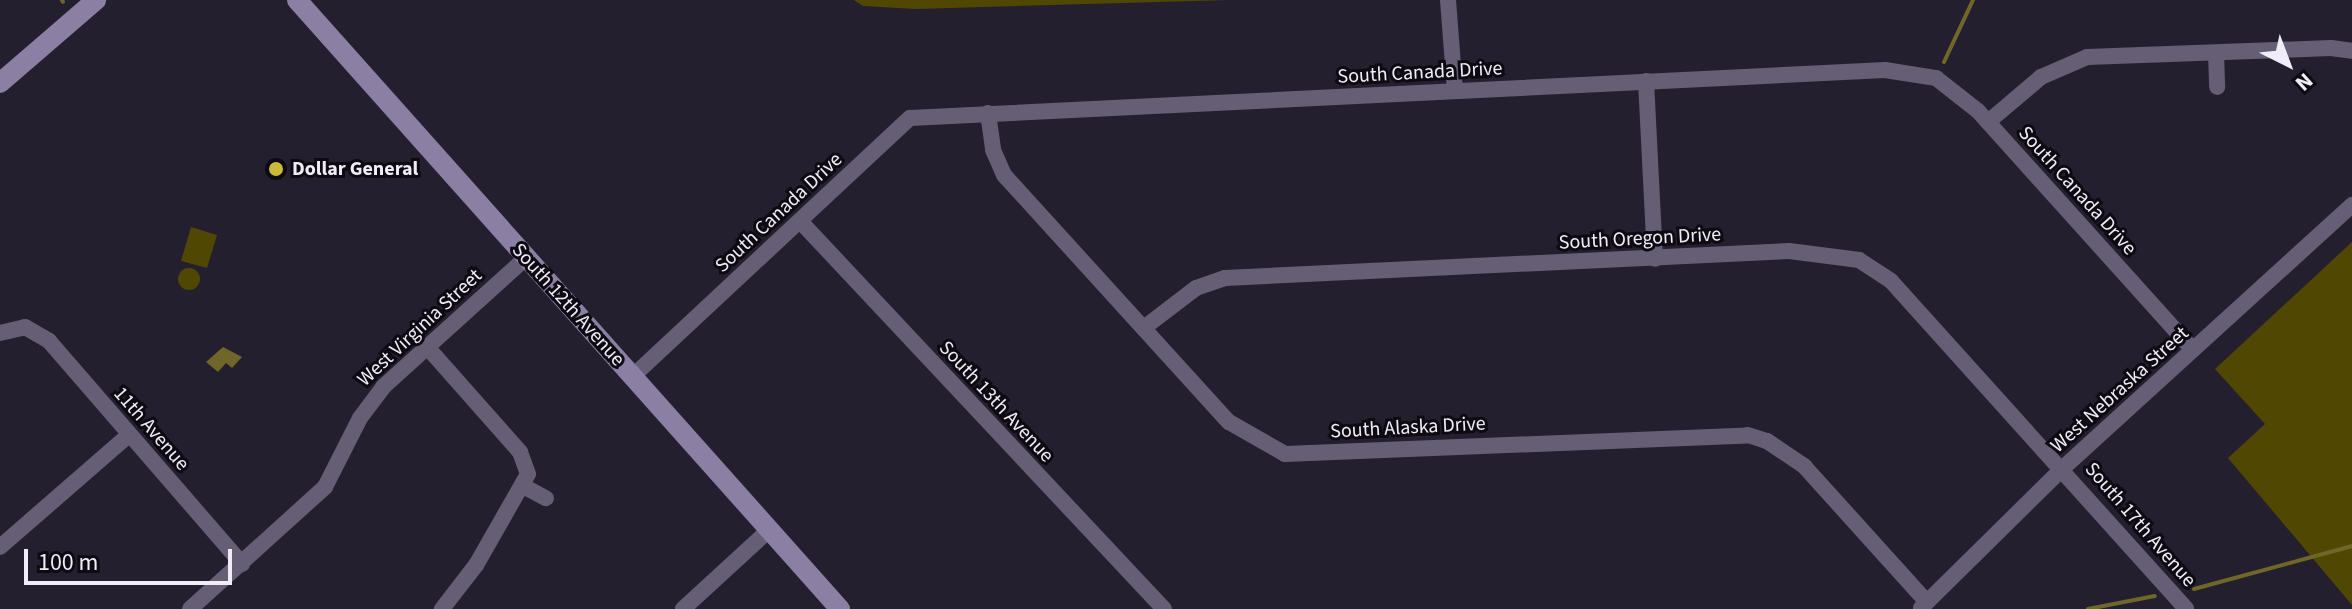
<!DOCTYPE html>
<style>
body{margin:0}
#map{position:relative;width:2352px;height:609px;overflow:hidden;background:#241f2f;font-family:"Source Sans 3",sans-serif}
div>[style]{position:absolute}
.green>*{inset:0;background:#504703}
.round{border-radius:50%}
.water>*{inset:0;background:#6f6629}
.stream>*{height:4px;margin:-2px;padding:0 2px;transform-origin:2px;border-radius:2px;background:#6f6629}
.street>*{height:16px;margin:-8px;padding:0 8px;transform-origin:8px;border-radius:8px;background:#655e75}
.secondary>*{height:20px;margin:-10px;padding:0 10px;transform-origin:10px;border-radius:10px;background:#8c7fa4}
.dots>*{width:22px;height:22px;translate:-50% -50%;box-sizing:border-box;border:4px solid #0d0a11;border-radius:50%}
span{translate:-50% -50%;white-space:nowrap;text-align:center;line-height:1.15;-webkit-text-stroke:6px #0d0a11;paint-order:stroke}
.street-label{font-size:20px;color:#f1edf8}
.poi-label{font-size:20px;color:#f1edf8;font-weight:700}
.left{translate:0 -50%;text-align:left}
.north{position:absolute;left:2248px;top:24px;width:80px;height:80px;-webkit-text-stroke:6px #0d0a11;paint-order:stroke;rotate:138deg;font-size:22px;font-weight:700;line-height:32px;text-align:center;color:#f1edf8}
.north::after{content:'';display:block;margin:auto;width:28px;height:36px;background:#f1edf8;clip-path:polygon(50% 0,100% 100%,50% 72%,0 100%)}
.scale{position:absolute;left:24px;top:549px;width:208px;height:36px;box-sizing:border-box;border:4px solid #f1edf8;border-top:0;padding-left:10px;font-size:24px;line-height:28px;white-space:nowrap;color:#f1edf8;-webkit-text-stroke:6px #0d0a11;paint-order:stroke}
</style>
<div id="map">
<div class="green">
<div style="clip-path:polygon(854px 0,1229px 0,916px 9px,863px 6px)"></div>
<div style="clip-path:polygon(191px 227px,217px 235px,207px 268px,181px 261px)"></div>
<div style="clip-path:polygon(2352px 242px,2352px 605px,2228px 458px,2265px 424px,2215px 369px)"></div>
<div class="round" style="left:178px;top:268px;width:22px;height:22px"></div>
</div>
<div class="water">
<div style="clip-path:polygon(223px 347px,242px 357px,232px 368px,226px 363px,218px 372px,206px 362px)"></div>
</div>
<div class="stream">
<div style="left:62px;top:0;width:2px;rotate:63deg"></div>
<div style="left:1944px;top:62px;width:68px;rotate:-64.9deg"></div>
<div style="left:2194px;top:589px;width:164px;rotate:-15.2deg"></div>
<div style="left:2088px;top:609px;width:68px;rotate:-11deg"></div>
</div>
<div class="street">
<div style="left:1448px;top:0;width:91px;rotate:85.6deg"></div>
<div style="left:2216px;top:53px;width:34px;rotate:88deg"></div>
<div style="left:1646px;top:81px;width:178px;rotate:87.1deg"></div>
<div style="left:988px;top:113px;width:37px;rotate:82deg"></div>
<div style="left:993px;top:150px;width:27px;rotate:66deg"></div>
<div style="left:1004px;top:175px;width:334px;rotate:47.7deg"></div>
<div style="left:1229px;top:422px;width:64px;rotate:29.7deg"></div>
<div style="left:1285px;top:454px;width:463px;rotate:-2.3deg"></div>
<div style="left:1748px;top:435px;width:20px;rotate:18deg"></div>
<div style="left:1767px;top:441px;width:45px;rotate:34deg"></div>
<div style="left:1804px;top:466px;width:183px;rotate:47.9deg"></div>
<div style="left:1988px;top:122px;width:70px;rotate:-40.3deg"></div>
<div style="left:2041px;top:77px;width:50px;rotate:-23.5deg"></div>
<div style="left:2087px;top:57px;width:244px;rotate:-2.1deg"></div>
<div style="left:2331px;top:48px;width:21px;rotate:8deg"></div>
<div style="left:800px;top:221px;width:532px;rotate:46.83deg"></div>
<div style="left:1145px;top:327px;width:64px;rotate:-37.4deg"></div>
<div style="left:1196px;top:288px;width:31px;rotate:-19deg"></div>
<div style="left:1225px;top:278px;width:565px;rotate:-2.74deg"></div>
<div style="left:1789px;top:251px;width:71px;rotate:7.3deg"></div>
<div style="left:1859px;top:260px;width:38px;rotate:33deg"></div>
<div style="left:1891px;top:281px;width:441px;rotate:48deg"></div>
<div style="left:0;top:333px;width:26px;rotate:-13deg"></div>
<div style="left:25px;top:327px;width:28px;rotate:30deg"></div>
<div style="left:49px;top:341px;width:295px;rotate:49.1deg"></div>
<div style="left:428px;top:348px;width:139px;rotate:48.5deg"></div>
<div style="left:520px;top:452px;width:23px;rotate:70deg"></div>
<div style="left:528px;top:474px;width:105px;rotate:119.7deg"></div>
<div style="left:476px;top:565px;width:56px;rotate:127.7deg"></div>
<div style="left:632px;top:377px;width:380px;rotate:-43deg"></div>
<div style="left:910px;top:118px;width:976px;rotate:-2.82deg"></div>
<div style="left:1885px;top:70px;width:52px;rotate:8.9deg"></div>
<div style="left:1936px;top:78px;width:53px;rotate:38.2deg"></div>
<div style="left:1978px;top:111px;width:321px;rotate:48deg"></div>
<div style="left:523px;top:486px;width:26px;rotate:28deg"></div>
<div style="left:0;top:547px;width:171px;rotate:-41deg"></div>
<div style="left:1921px;top:608px;width:199px;rotate:-44.6deg"></div>
<div style="left:2063px;top:468px;width:391px;rotate:-42.3deg"></div>
<div style="left:190px;top:609px;width:182px;rotate:-42.1deg"></div>
<div style="left:325px;top:487px;width:77px;rotate:-63.1deg"></div>
<div style="left:360px;top:418px;width:39px;rotate:-53deg"></div>
<div style="left:383px;top:387px;width:193px;rotate:-42.1deg"></div>
<div style="left:683px;top:609px;width:117px;rotate:-42.6deg"></div>
</div>
<div class="secondary">
<div style="left:297px;top:0;width:816px;rotate:48.28deg"></div>
<div style="left:0;top:83px;width:127px;rotate:-40.8deg"></div>
</div>
<div class="dots">
<div style="left:276px;top:169px;background:#cbb939"></div>
</div>
<div class="street-label">
<span style="left:1420px;top:73px;rotate:-3deg">South Canada Drive</span>
<span style="left:2077px;top:191px;rotate:48deg">South Canada Drive</span>
<span style="left:779px;top:213px;rotate:-43deg">South Canada Drive</span>
<span style="left:1640px;top:239px;rotate:-3deg">South Oregon Drive</span>
<span style="left:568px;top:305px;rotate:48deg">South 12th Avenue</span>
<span style="left:420px;top:328px;rotate:-43deg">West Virginia Street</span>
<span style="left:2120px;top:390px;rotate:-42deg">West Nebraska Street</span>
<span style="left:996px;top:402px;rotate:47deg">South 13th Avenue</span>
<span style="left:1408px;top:428px;rotate:-3deg">South Alaska Drive</span>
<span style="left:151px;top:429px;rotate:49deg">11th Avenue</span>
<span style="left:2140px;top:525px;rotate:49deg">South 17th Avenue</span>
</div>
<div class="poi-label">
<span class="left" style="left:292px;top:169px">Dollar General</span>
</div>
<div class="north">N</div>
<div class="scale">100 m</div>
</div>
